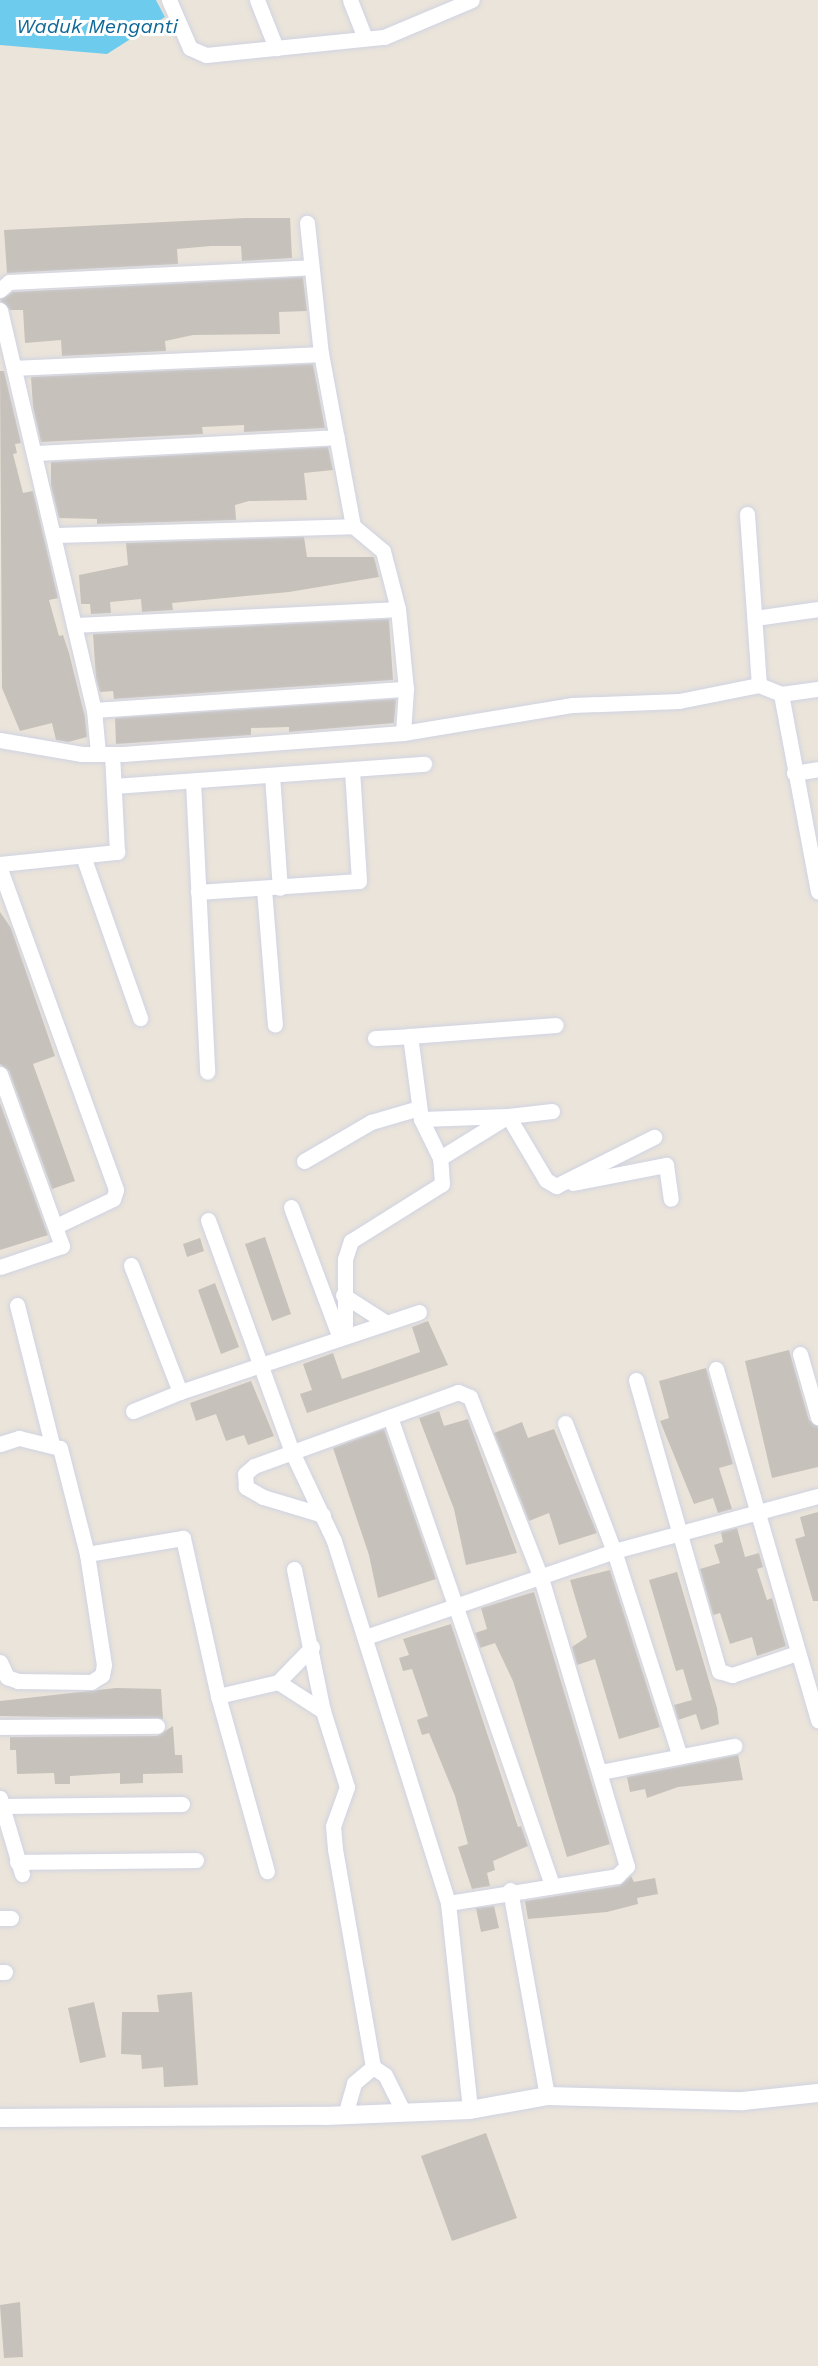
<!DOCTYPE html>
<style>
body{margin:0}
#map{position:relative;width:818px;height:2366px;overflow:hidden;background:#ebe4da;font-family:"Work Sans",sans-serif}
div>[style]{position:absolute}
.water>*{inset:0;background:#6dcbee}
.building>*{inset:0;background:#c6c1ba}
.roads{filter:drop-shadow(0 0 2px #cfd3e2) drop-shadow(0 0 2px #cfd3e2)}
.minor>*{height:15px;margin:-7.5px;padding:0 7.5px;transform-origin:7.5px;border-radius:7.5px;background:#fff}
.tertiary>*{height:18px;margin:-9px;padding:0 9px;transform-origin:9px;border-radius:9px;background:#fff}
span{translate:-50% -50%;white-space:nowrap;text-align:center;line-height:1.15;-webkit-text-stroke:6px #fff;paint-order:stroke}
.water-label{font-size:20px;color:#0e6797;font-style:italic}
</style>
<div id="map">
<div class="water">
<div style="clip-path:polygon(0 0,156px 0,165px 17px,107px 54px,0 45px)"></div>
</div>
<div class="building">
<div style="clip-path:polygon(245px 218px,290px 218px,292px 258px,242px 261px,241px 246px,211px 246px,177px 249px,178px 264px,7px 273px,4px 230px)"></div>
<div style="clip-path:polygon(303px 277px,307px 311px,279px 312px,280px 334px,193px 335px,165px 341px,166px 351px,62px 356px,61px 340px,25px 343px,23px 310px,10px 310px,0 300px,13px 292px)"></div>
<div style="clip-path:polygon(313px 364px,325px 428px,244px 432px,244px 425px,202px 427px,203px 434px,41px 442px,33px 407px,31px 377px)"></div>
<div style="clip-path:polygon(0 371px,4px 371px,21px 443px,15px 444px,17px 453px,13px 454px,23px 493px,33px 491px,58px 598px,49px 600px,59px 636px,63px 635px,69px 653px,85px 717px,87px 737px,68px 742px,56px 740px,52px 723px,20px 731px,2px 688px)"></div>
<div style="clip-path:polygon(328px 447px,333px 470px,304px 473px,307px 500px,249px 501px,235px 505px,236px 520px,97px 524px,97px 519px,59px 518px,51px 486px,51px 462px)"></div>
<div style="clip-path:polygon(304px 537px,307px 557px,374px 557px,379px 577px,289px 592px,172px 603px,173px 610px,142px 612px,141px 599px,110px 602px,111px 613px,91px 614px,90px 604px,81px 604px,79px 575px,128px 565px,126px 543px)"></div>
<div style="clip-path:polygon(389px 619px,393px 680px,114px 699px,113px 691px,100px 692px,96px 678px,93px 634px)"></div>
<div style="clip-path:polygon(396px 699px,394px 723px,289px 732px,289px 727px,251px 728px,251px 735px,116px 744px,115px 718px)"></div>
<div style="clip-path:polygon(0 912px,11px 928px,55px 1056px,33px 1064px,75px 1181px,52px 1189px,9px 1071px,0 1064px)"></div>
<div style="clip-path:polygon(0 1103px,48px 1235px,0 1250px)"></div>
<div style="clip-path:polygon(265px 1237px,291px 1314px,272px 1321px,245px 1244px)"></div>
<div style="clip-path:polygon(200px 1238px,204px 1251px,187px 1257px,183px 1244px)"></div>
<div style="clip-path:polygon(215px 1283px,239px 1347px,221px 1354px,198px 1290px)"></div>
<div style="clip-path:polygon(428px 1321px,448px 1365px,307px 1413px,300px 1394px,312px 1390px,303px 1364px,333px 1353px,342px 1379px,372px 1369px,420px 1352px,412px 1327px)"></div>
<div style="clip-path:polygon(789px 1350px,809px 1420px,818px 1426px,818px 1467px,772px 1478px,745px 1361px)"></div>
<div style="clip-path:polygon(706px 1368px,733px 1464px,719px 1468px,732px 1509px,718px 1513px,713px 1498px,694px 1504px,660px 1421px,669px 1418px,659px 1381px)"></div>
<div style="clip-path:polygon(251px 1381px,274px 1436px,248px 1445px,244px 1435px,226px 1441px,216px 1414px,196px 1421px,190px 1403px)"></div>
<div style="clip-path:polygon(439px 1411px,444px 1426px,468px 1419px,517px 1553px,466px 1565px,454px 1509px,419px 1418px)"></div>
<div style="clip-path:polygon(522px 1422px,528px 1438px,554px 1429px,597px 1533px,559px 1545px,549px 1513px,529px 1521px,494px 1433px)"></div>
<div style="clip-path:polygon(384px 1429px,436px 1579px,378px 1598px,369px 1555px,333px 1448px)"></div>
<div style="clip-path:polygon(818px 1512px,818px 1601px,813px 1601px,795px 1539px,805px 1536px,800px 1517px)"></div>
<div style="clip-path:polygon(737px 1528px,745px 1557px,759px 1553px,763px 1567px,757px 1569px,767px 1600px,772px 1598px,786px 1646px,757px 1656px,752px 1637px,730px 1644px,720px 1613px,713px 1615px,700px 1569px,720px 1563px,714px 1545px,723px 1542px,721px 1532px)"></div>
<div style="clip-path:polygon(610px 1570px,660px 1727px,619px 1739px,595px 1659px,577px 1665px,572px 1647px,587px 1637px,570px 1580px)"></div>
<div style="clip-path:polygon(677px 1572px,717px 1708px,719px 1724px,701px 1730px,696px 1714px,678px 1720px,674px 1705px,692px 1700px,683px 1669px,676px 1671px,649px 1580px)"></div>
<div style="clip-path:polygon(534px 1592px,610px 1844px,567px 1857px,513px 1681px,495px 1643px,480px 1648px,475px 1633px,487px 1629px,481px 1608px)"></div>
<div style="clip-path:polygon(451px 1624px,518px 1827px,521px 1826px,528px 1846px,493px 1861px,495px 1870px,487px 1873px,490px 1886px,472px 1889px,458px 1847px,468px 1844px,455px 1796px,429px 1733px,422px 1735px,417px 1720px,428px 1716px,412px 1669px,403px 1671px,399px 1658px,409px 1655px,403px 1639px)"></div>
<div style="clip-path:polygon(116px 1688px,161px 1689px,163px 1719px,0 1716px,0 1701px)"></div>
<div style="clip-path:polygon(173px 1726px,175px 1755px,182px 1755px,183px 1773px,143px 1774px,143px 1783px,120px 1784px,120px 1773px,70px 1776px,70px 1784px,55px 1784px,54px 1773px,17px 1774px,16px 1750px,10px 1750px,10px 1737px,157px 1736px)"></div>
<div style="clip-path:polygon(738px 1755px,743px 1780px,678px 1787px,647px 1798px,645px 1789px,630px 1792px,627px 1777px)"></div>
<div style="clip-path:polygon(631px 1876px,634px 1882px,655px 1878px,658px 1894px,637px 1898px,638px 1904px,607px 1912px,528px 1919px,525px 1901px,619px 1886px)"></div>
<div style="clip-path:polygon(494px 1906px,499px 1928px,481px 1932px,476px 1908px)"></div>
<div style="clip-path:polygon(192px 1992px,198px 2085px,164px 2087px,163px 2067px,142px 2069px,141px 2055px,121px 2054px,122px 2012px,159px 2012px,157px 1995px)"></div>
<div style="clip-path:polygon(94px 2002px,106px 2057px,80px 2063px,68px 2008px)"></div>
<div style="clip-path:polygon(486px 2133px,517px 2218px,452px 2241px,421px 2156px)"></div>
<div style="clip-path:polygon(20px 2302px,23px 2357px,4px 2358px,0 2305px)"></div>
</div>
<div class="roads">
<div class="minor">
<div style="left:169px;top:0;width:52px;rotate:66.4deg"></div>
<div style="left:190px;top:48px;width:17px;rotate:24deg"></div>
<div style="left:206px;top:55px;width:179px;rotate:-5.8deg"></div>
<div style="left:384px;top:37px;width:95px;rotate:-22.8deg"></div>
<div style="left:257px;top:0;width:52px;rotate:68.4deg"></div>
<div style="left:350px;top:0;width:41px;rotate:68.5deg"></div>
<div style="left:0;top:290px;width:12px;rotate:-42deg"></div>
<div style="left:9px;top:282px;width:302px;rotate:-2.8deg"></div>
<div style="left:0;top:310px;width:411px;rotate:76.8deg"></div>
<div style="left:94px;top:710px;width:43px;rotate:84.7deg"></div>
<div style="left:14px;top:368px;width:307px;rotate:-2.6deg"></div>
<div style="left:35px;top:453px;width:302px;rotate:-3deg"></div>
<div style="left:747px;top:514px;width:171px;rotate:86deg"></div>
<div style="left:55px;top:535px;width:298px;rotate:-1.7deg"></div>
<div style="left:755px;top:618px;width:64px;rotate:-8.1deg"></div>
<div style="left:74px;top:625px;width:324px;rotate:-2.8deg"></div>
<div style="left:781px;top:694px;width:37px;rotate:-8deg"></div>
<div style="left:94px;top:710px;width:313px;rotate:-3.9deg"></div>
<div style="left:403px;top:733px;width:172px;rotate:-9.4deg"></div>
<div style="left:573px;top:705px;width:106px;rotate:-2.2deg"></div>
<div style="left:679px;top:701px;width:82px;rotate:-11.3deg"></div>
<div style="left:759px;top:685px;width:24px;rotate:22deg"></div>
<div style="left:781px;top:694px;width:201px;rotate:79.4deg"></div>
<div style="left:0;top:740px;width:83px;rotate:9.7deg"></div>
<div style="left:82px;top:754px;width:41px"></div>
<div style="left:123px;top:754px;width:281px;rotate:-4.3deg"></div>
<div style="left:403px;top:733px;width:44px;rotate:-86.1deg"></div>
<div style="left:406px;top:689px;width:80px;rotate:-95.7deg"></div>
<div style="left:398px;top:609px;width:60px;rotate:-104.5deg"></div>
<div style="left:383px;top:551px;width:39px;rotate:-140deg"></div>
<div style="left:353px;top:526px;width:175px;rotate:-100.5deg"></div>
<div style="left:321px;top:354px;width:132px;rotate:-96.1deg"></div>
<div style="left:794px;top:773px;width:24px;rotate:-9deg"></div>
<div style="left:272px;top:775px;width:113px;rotate:86deg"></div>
<div style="left:193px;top:781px;width:291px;rotate:87.2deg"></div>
<div style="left:114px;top:786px;width:311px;rotate:-4.1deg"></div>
<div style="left:83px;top:856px;width:172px;rotate:70.6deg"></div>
<div style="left:0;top:864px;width:118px;rotate:-5.9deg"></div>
<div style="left:117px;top:852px;width:98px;rotate:-92.9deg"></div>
<div style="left:0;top:869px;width:341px;rotate:70.1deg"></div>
<div style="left:116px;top:1190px;width:9px;rotate:108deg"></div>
<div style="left:113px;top:1199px;width:63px;rotate:154.7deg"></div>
<div style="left:264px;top:889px;width:136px;rotate:85.4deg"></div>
<div style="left:198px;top:892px;width:161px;rotate:-3.9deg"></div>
<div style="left:359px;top:881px;width:112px;rotate:-93.6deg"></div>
<div style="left:375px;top:1038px;width:35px;rotate:-3deg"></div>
<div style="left:0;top:1074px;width:183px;rotate:70.2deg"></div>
<div style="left:62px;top:1246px;width:65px;rotate:161.3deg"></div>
<div style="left:552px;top:1111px;width:44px;rotate:173.5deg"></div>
<div style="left:508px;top:1116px;width:74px;rotate:59.3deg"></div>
<div style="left:546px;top:1180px;width:12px;rotate:31deg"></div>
<div style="left:556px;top:1186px;width:110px;rotate:-26.6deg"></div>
<div style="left:421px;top:1119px;width:87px;rotate:-2deg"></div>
<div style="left:508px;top:1116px;width:80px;rotate:148.3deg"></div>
<div style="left:304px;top:1161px;width:78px;rotate:-30.2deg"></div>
<div style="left:371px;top:1122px;width:50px;rotate:-16.3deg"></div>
<div style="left:573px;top:1183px;width:95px;rotate:-11deg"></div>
<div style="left:666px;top:1165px;width:34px;rotate:82deg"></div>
<div style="left:291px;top:1207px;width:140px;rotate:69.5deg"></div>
<div style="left:208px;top:1220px;width:247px;rotate:70.1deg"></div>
<div style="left:292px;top:1452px;width:98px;rotate:64.7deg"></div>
<div style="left:334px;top:1541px;width:380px;rotate:72.5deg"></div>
<div style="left:448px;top:1903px;width:208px;rotate:83.9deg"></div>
<div style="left:131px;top:1265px;width:136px;rotate:68.9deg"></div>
<div style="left:180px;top:1392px;width:252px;rotate:-18.5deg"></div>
<div style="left:343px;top:1295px;width:50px;rotate:32.7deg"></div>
<div style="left:17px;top:1305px;width:143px;rotate:75.9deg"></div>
<div style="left:345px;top:1336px;width:77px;rotate:-90deg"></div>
<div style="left:345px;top:1259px;width:19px;rotate:-72deg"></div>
<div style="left:351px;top:1241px;width:107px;rotate:-32.1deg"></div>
<div style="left:442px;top:1184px;width:26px;rotate:-94deg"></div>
<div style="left:440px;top:1158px;width:43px;rotate:-116deg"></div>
<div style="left:421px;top:1119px;width:84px;rotate:-97.5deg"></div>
<div style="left:410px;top:1036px;width:146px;rotate:-4.3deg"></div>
<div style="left:800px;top:1354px;width:66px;rotate:74.1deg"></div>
<div style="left:716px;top:1369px;width:366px;rotate:73.8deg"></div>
<div style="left:636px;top:1380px;width:303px;rotate:74.1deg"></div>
<div style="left:719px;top:1671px;width:14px;rotate:17deg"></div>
<div style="left:732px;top:1675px;width:69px;rotate:-18.7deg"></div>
<div style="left:133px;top:1411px;width:51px;rotate:-22deg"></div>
<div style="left:390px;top:1417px;width:493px;rotate:70.9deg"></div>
<div style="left:565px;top:1423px;width:137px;rotate:69.1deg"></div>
<div style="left:614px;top:1551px;width:215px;rotate:72.2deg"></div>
<div style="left:0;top:1444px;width:20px;rotate:-18deg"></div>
<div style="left:19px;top:1438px;width:42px;rotate:13.7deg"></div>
<div style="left:60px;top:1448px;width:109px;rotate:75.7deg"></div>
<div style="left:323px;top:1515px;width:63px;rotate:-163.3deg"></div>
<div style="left:263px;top:1497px;width:20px;rotate:-150deg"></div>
<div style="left:246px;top:1487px;width:13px;rotate:-94deg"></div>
<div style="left:245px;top:1474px;width:12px;rotate:-42deg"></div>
<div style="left:254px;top:1466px;width:217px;rotate:-19.9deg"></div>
<div style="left:458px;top:1392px;width:13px;rotate:23deg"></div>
<div style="left:470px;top:1397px;width:194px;rotate:68.6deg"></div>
<div style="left:541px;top:1578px;width:301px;rotate:73.4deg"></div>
<div style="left:627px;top:1866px;width:14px;rotate:135deg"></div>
<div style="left:617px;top:1876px;width:171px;rotate:170.9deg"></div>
<div style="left:294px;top:1569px;width:145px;rotate:78.5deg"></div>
<div style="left:323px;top:1711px;width:80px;rotate:72.5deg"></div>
<div style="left:347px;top:1787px;width:41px;rotate:109.7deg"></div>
<div style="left:333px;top:1826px;width:23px;rotate:85deg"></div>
<div style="left:335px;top:1849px;width:221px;rotate:80.1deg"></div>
<div style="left:366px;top:1637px;width:262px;rotate:-19.1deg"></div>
<div style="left:614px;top:1551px;width:211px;rotate:-15.1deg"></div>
<div style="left:312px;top:1647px;width:49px;rotate:134.2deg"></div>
<div style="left:278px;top:1682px;width:54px;rotate:32.8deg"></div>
<div style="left:0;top:1662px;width:17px;rotate:65deg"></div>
<div style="left:7px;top:1677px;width:12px;rotate:20deg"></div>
<div style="left:18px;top:1681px;width:73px;rotate:0.8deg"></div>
<div style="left:91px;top:1682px;width:13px;rotate:-32deg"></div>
<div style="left:102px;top:1675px;width:10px;rotate:-79deg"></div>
<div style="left:104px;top:1665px;width:112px;rotate:-98.7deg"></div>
<div style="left:87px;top:1554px;width:97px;rotate:-9.5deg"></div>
<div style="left:183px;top:1538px;width:162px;rotate:77.5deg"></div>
<div style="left:218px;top:1696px;width:182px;rotate:74.4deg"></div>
<div style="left:218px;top:1696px;width:62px;rotate:-13.1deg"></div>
<div style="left:0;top:1727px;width:157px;rotate:-0.4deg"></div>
<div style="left:601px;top:1772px;width:136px;rotate:-11.1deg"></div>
<div style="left:0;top:1798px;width:8px;rotate:76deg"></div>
<div style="left:2px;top:1806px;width:180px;rotate:-0.6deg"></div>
<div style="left:2px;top:1806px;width:71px;rotate:73.6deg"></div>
<div style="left:17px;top:1862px;width:179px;rotate:-0.6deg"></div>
<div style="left:510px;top:1890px;width:209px;rotate:79.8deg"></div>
<div style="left:0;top:1918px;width:11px"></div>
<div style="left:0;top:1972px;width:5px"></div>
<div style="left:345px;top:2115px;width:33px;rotate:-74deg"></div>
<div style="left:354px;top:2083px;width:25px;rotate:-40deg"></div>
<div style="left:373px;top:2067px;width:14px;rotate:34deg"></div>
<div style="left:385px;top:2075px;width:40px;rotate:63.4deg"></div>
</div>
<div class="tertiary">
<div style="left:0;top:2118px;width:325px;rotate:-0.4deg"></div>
<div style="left:325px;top:2116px;width:145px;rotate:-2.4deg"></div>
<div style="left:470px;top:2110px;width:78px;rotate:-10.3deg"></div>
<div style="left:547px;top:2096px;width:196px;rotate:1.5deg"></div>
<div style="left:743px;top:2101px;width:75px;rotate:-6.1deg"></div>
</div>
</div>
<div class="water-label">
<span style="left:97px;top:26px">Waduk Menganti</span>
</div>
</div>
